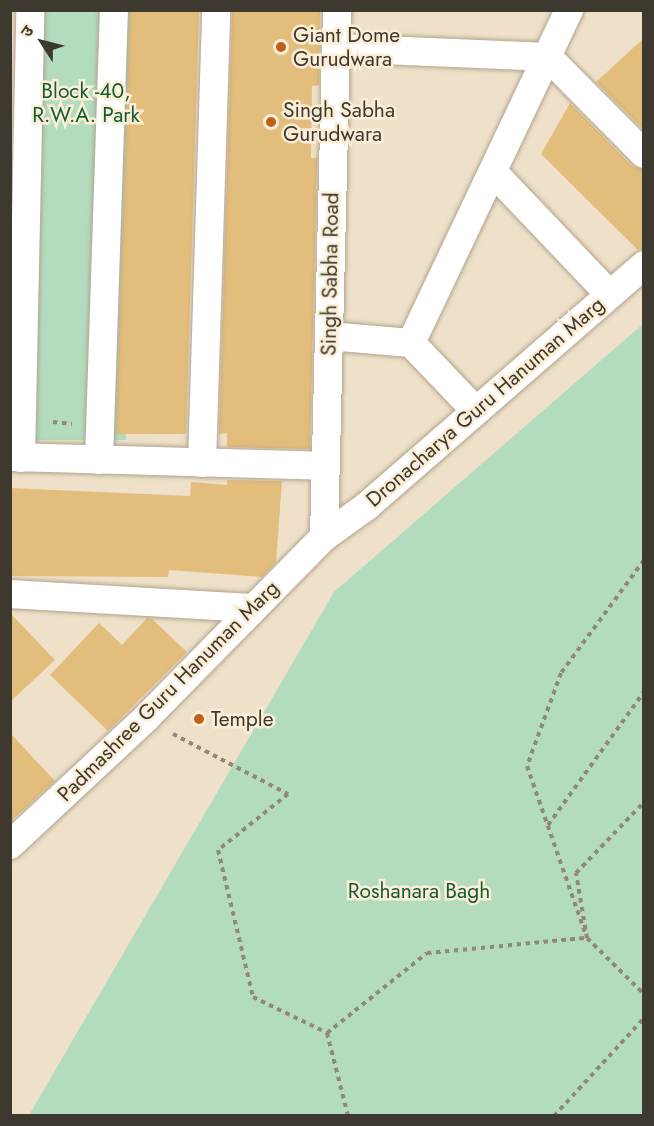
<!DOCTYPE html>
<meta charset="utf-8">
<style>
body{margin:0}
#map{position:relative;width:654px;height:1126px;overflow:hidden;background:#efe1c9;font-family:Jost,"Noto Sans Devanagari",sans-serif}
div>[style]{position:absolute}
.green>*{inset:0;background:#b3dcbe}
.building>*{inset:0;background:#e3bd7b}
.path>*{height:4px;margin-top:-2px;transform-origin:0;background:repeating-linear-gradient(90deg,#918877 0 4.5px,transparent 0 9px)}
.roads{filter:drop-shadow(0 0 2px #b1a38d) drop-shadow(0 0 2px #b1a38d)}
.minor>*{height:28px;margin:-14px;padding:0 14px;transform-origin:14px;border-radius:14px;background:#fff}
.dots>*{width:16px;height:16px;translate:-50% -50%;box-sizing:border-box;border:3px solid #fceed6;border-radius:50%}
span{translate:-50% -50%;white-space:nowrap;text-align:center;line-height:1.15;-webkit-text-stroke:5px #fceed6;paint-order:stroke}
.poi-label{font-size:21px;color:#3e392f}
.left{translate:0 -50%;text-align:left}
.park-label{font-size:21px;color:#105d33}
.street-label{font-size:21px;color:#3e392f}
.frame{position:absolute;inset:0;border:12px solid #3e392f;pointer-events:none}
.north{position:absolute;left:12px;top:12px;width:60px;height:60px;-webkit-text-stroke:4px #fceed6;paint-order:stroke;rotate:306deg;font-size:16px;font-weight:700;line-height:24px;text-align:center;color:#3e392f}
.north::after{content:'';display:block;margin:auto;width:21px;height:27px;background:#3e392f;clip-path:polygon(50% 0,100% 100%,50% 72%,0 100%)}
</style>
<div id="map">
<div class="green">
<div style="clip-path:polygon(42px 11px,132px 11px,126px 440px,36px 440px)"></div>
<div style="clip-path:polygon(643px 324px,643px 1115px,29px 1115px,334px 592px)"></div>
</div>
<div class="building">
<div style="clip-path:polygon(130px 10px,199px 10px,186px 434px,116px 434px)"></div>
<div style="clip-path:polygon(232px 10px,320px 10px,319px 85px,312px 86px,311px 158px,317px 158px,310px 449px,227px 447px,227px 433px,219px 434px)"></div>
<div style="clip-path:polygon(644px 38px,644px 130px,596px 82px)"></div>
<div style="clip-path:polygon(570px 103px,632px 166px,644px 170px,644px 249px,638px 250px,541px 154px)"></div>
<div style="clip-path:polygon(227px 480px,282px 481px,276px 562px,262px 577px,169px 570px,168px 577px,10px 576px,10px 488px,190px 496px,191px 482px,227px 485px)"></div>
<div style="clip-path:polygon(10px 613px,55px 660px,10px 702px)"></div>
<div style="clip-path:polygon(147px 618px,152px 619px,187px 652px,108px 731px,50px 675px,99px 623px,122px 645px)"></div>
<div style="clip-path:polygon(10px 733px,55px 781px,10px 822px)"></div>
</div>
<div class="path">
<div style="left:53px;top:422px;width:19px;rotate:6deg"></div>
<div style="left:644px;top:560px;width:140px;rotate:126.3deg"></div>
<div style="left:561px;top:673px;width:99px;rotate:110.1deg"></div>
<div style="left:527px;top:766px;width:182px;rotate:70.8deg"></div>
<div style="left:587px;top:938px;width:66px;rotate:-99.6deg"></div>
<div style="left:576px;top:873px;width:98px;rotate:-46.2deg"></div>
<div style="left:173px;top:734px;width:130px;rotate:27.6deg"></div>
<div style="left:288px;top:794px;width:90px;rotate:141.3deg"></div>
<div style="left:218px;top:850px;width:151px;rotate:76.6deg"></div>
<div style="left:253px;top:997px;width:82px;rotate:25.9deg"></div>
<div style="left:327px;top:1033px;width:128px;rotate:-38.7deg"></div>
<div style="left:427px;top:953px;width:161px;rotate:-5.4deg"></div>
<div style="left:587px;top:938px;width:80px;rotate:44.5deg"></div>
<div style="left:548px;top:825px;width:164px;rotate:-54.2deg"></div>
<div style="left:327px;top:1033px;width:86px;rotate:75.8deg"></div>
<div style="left:554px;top:1116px;width:133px;rotate:-47.4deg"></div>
</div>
<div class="roads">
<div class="minor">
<div style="left:336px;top:48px;width:212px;rotate:2.4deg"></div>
<div style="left:548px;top:57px;width:136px;rotate:45.3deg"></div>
<div style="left:493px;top:172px;width:168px;rotate:46.4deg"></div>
<div style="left:329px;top:336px;width:82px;rotate:4.9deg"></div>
<div style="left:411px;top:343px;width:94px;rotate:46.3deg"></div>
<div style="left:411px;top:343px;width:369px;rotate:-64.6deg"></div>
<div style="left:10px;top:457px;width:316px;rotate:1.6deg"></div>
<div style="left:21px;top:458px;width:448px;rotate:-88.8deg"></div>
<div style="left:99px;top:460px;width:450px;rotate:-88.1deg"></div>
<div style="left:202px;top:463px;width:453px;rotate:-88.2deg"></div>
<div style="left:324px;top:537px;width:527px;rotate:-88.59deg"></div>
<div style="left:10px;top:594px;width:241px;rotate:3.3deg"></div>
<div style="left:10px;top:845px;width:185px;rotate:-43deg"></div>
<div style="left:145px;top:719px;width:255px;rotate:-45.5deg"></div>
<div style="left:324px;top:537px;width:53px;rotate:-35.8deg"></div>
<div style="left:367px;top:506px;width:367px;rotate:-41deg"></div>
</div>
</div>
<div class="dots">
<div style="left:281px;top:47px;background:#c0611b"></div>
<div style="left:271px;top:122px;background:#c0611b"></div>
<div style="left:199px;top:719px;background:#c0611b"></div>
</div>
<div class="poi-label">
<span class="left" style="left:293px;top:47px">Giant Dome<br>Gurudwara</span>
<span class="left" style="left:283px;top:122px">Singh Sabha<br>Gurudwara</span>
<span class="left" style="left:211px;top:719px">Temple</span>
</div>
<div class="park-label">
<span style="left:86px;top:103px">Block -40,<br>R.W.A. Park</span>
<span style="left:419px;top:891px">Roshanara Bagh</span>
</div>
<div class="street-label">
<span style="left:330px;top:274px;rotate:-89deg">Singh Sabha Road</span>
<span style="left:485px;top:402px;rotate:-41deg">Dronacharya Guru Hanuman Marg</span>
<span style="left:168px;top:691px;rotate:-45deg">Padmashree Guru Hanuman Marg</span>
</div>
<div class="frame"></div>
<div class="north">उ</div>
</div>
